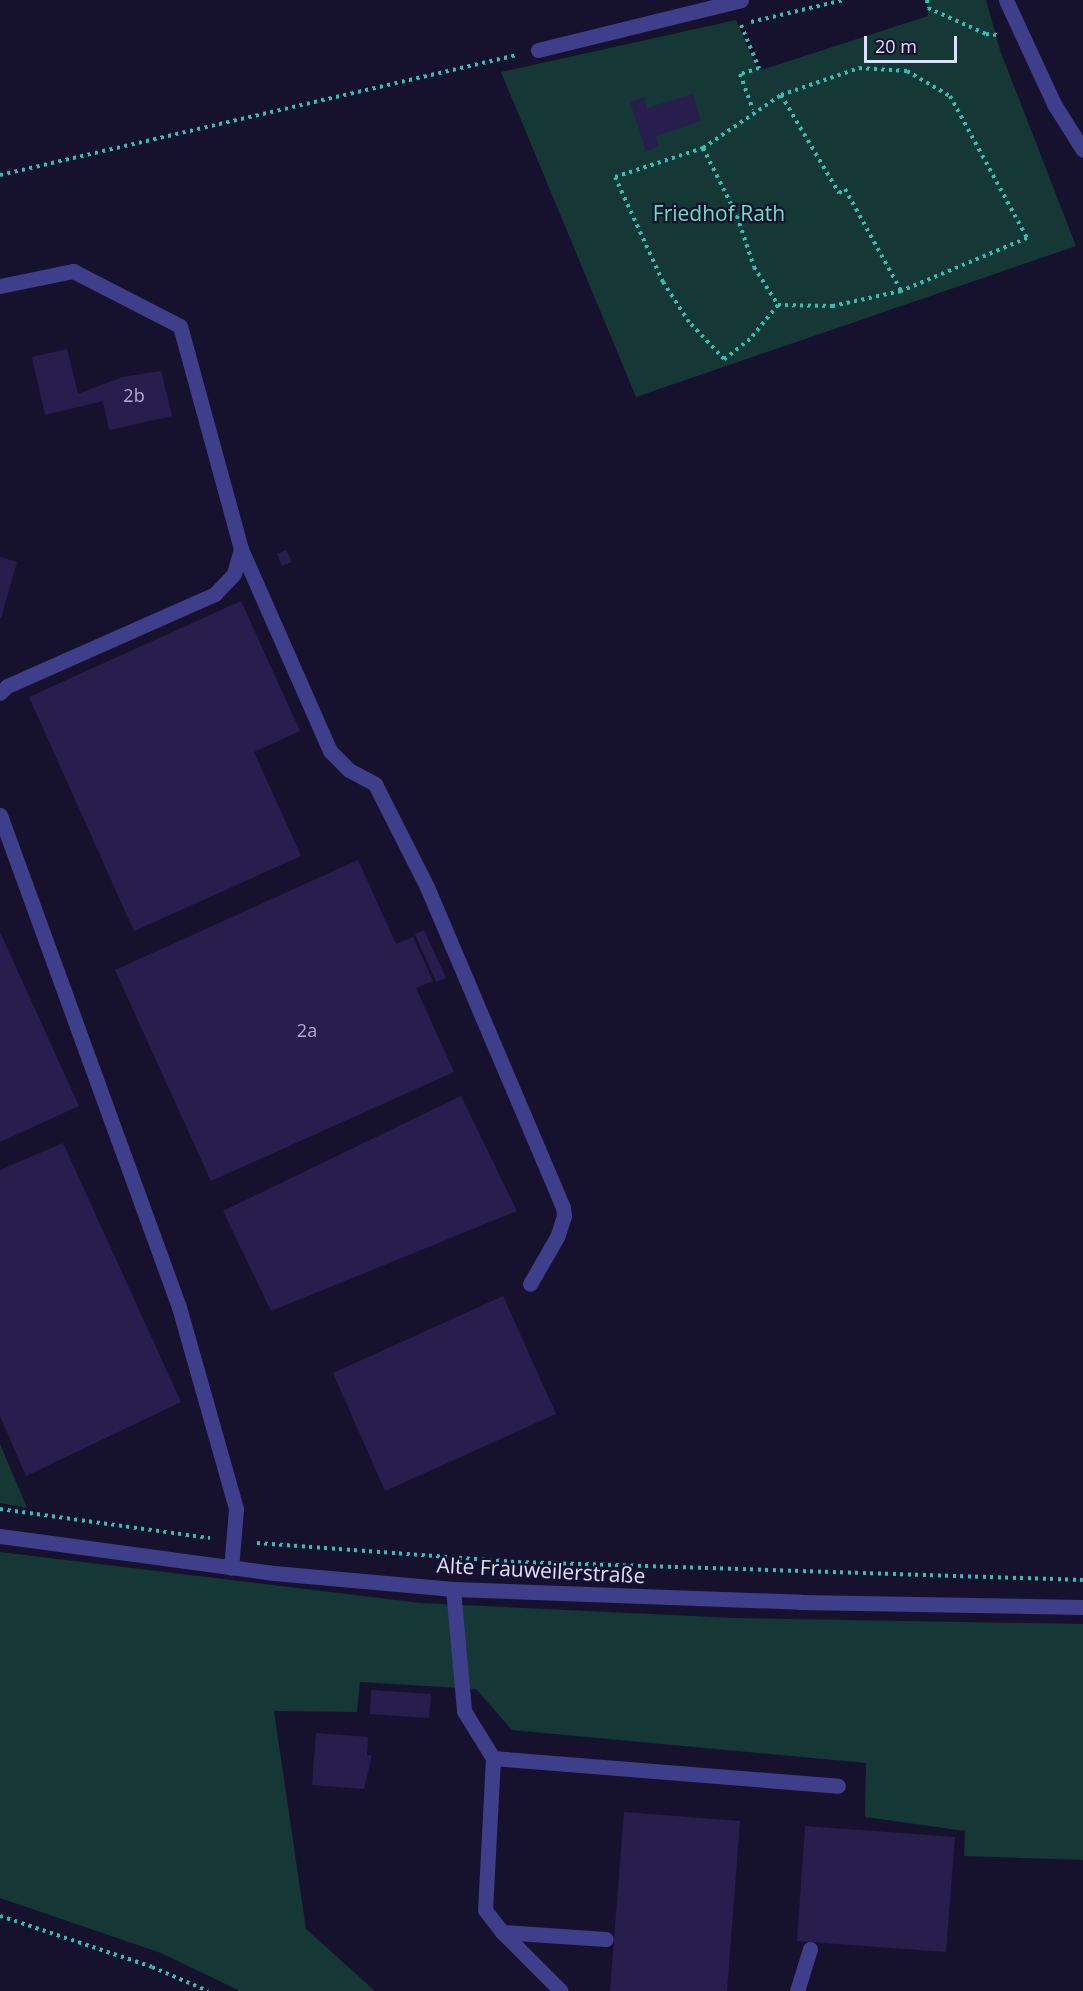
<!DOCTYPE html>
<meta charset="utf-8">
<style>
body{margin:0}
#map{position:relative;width:1083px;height:1991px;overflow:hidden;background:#16122d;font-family:"Open Sans",sans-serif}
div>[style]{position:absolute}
.green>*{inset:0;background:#153735}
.building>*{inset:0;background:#271e4e}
.path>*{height:4px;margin-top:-2px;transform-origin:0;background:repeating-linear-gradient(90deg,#32bfb4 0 3px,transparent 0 7.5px)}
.service>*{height:15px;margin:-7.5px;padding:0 7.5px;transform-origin:7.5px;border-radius:7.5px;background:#3f3e8b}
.minor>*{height:15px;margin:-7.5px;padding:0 7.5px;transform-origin:7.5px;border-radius:7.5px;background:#3f3e8b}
.tertiary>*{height:15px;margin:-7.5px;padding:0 7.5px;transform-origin:7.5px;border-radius:7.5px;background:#3f3e8b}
span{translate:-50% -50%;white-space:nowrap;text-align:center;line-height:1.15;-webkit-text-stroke:4.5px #16122d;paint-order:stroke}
.number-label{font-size:18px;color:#b2aed3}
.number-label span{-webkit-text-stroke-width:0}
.park-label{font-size:21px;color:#68e1c0}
.street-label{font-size:21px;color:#e1deff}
.scale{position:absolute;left:864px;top:36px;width:93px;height:27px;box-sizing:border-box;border:3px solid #e1deff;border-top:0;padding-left:8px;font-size:18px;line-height:21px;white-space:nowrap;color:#e1deff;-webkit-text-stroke:4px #16122d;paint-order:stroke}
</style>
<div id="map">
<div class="green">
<div style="clip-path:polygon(927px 0,986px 0,1000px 50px,1076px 246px,636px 397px,501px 72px,736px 20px,758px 71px,928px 16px)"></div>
<div style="clip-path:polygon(0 1444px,27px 1508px,0 1503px)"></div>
<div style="clip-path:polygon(0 1552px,421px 1603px,734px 1618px,1083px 1624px,1083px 1860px,964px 1856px,965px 1831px,865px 1817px,866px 1763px,512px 1730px,476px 1689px,360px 1682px,357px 1712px,274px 1711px,306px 1929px,375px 1991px,240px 1991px,161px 1953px,0 1898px)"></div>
</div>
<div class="building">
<div style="clip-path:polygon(693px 94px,701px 121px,656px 136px,659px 146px,646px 151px,630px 102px,644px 97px,647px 108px)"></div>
<div style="clip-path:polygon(67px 349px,78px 394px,122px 377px,161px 371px,172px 416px,109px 430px,103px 401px,45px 415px,32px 357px)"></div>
<div style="clip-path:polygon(286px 550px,292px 562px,282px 566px,277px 554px)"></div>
<div style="clip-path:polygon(0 557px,17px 562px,1px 618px,0 618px)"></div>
<div style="clip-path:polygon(241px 601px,300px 731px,254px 752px,301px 856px,134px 931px,29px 697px)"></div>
<div style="clip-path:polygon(358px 860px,396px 944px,413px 937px,433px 981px,416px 988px,454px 1072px,211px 1181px,115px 970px)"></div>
<div style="clip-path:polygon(424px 930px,446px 978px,436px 982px,415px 934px)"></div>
<div style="clip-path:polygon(0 932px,79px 1106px,0 1142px)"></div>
<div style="clip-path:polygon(461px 1096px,517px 1211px,271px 1311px,223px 1211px)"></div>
<div style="clip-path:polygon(63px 1143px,181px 1402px,26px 1476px,0 1416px,0 1170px)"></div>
<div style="clip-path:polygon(503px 1296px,556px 1414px,385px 1491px,333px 1373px)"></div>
<div style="clip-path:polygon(371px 1690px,431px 1694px,429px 1718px,370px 1714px)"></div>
<div style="clip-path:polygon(316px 1733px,368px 1737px,367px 1755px,372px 1755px,364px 1789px,312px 1785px)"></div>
<div style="clip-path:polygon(624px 1812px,740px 1821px,727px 1991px,610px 1991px)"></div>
<div style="clip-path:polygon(805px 1826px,955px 1837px,946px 1952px,797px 1941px)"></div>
</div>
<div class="path">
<div style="left:927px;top:0;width:8px;rotate:83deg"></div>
<div style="left:928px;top:8px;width:64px;rotate:24.1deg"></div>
<div style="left:986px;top:34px;width:11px;rotate:5deg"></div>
<div style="left:751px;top:22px;width:96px;rotate:-13.3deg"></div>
<div style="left:741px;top:25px;width:47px;rotate:67.3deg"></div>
<div style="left:759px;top:68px;width:20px;rotate:162deg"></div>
<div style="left:740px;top:74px;width:38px;rotate:70deg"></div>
<div style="left:859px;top:68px;width:48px;rotate:3.6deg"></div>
<div style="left:907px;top:71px;width:50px;rotate:30.2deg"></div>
<div style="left:950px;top:96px;width:162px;rotate:61.5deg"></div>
<div style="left:1027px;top:238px;width:137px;rotate:157.2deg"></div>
<div style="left:901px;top:291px;width:70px;rotate:167.6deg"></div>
<div style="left:833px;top:306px;width:55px;rotate:-179deg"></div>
<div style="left:778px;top:305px;width:44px;rotate:129.5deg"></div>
<div style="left:750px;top:339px;width:33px;rotate:142deg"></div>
<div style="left:724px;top:359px;width:51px;rotate:-133.4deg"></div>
<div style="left:689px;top:322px;width:48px;rotate:-123deg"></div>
<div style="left:663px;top:282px;width:115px;rotate:-114.6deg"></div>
<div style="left:615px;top:177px;width:93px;rotate:-18.2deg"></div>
<div style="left:703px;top:148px;width:94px;rotate:-34.2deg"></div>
<div style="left:781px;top:95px;width:83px;rotate:-19.1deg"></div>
<div style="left:781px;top:95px;width:114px;rotate:59.4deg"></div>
<div style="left:839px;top:193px;width:7px;rotate:-34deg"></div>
<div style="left:845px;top:189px;width:116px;rotate:61.2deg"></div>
<div style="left:703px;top:148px;width:76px;rotate:63.4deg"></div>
<div style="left:737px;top:216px;width:54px;rotate:71.6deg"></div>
<div style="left:754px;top:267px;width:45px;rotate:57.7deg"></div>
<div style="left:0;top:175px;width:531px;rotate:-13.07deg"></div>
<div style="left:0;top:1509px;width:212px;rotate:7.9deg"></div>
<div style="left:257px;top:1543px;width:262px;rotate:4.2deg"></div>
<div style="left:518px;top:1562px;width:565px;rotate:1.82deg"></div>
<div style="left:0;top:1916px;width:160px;rotate:18.5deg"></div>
<div style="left:152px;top:1967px;width:61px;rotate:23.2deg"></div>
</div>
<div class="service">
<div style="left:1006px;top:0;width:115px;rotate:65.2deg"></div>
<div style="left:1054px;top:104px;width:54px;rotate:57.8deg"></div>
<div style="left:0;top:286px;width:75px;rotate:-11.6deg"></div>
<div style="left:73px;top:271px;width:120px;rotate:27.2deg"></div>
<div style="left:180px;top:326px;width:231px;rotate:74.7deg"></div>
<div style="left:241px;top:549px;width:26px;rotate:106deg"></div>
<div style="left:234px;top:574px;width:28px;rotate:134deg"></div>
<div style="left:215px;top:594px;width:227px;rotate:156.1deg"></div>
<div style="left:7px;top:686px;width:10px;rotate:135deg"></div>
<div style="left:241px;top:549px;width:221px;rotate:66.2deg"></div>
<div style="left:330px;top:751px;width:27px;rotate:45deg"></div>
<div style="left:349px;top:770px;width:30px;rotate:28deg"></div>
<div style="left:375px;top:784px;width:115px;rotate:63.2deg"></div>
<div style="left:427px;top:887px;width:348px;rotate:67deg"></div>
<div style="left:563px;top:1207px;width:9px;rotate:84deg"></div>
<div style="left:564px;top:1216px;width:22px;rotate:108deg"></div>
<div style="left:557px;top:1237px;width:54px;rotate:119.9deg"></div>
<div style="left:0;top:815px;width:524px;rotate:70.01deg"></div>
<div style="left:179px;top:1307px;width:210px;rotate:74.2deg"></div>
<div style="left:236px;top:1509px;width:59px;rotate:94.8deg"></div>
<div style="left:453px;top:1589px;width:122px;rotate:84.8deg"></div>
<div style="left:464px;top:1711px;width:55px;rotate:58.3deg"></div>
<div style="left:493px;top:1758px;width:152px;rotate:93deg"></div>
<div style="left:485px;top:1910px;width:28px;rotate:52deg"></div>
<div style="left:502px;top:1932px;width:83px;rotate:45deg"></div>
<div style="left:493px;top:1758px;width:346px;rotate:4.6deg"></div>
<div style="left:502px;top:1932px;width:104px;rotate:3.9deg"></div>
<div style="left:797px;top:1991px;width:44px;rotate:-72.8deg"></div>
</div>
<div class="minor">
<div style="left:538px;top:50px;width:209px;rotate:-13.8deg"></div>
</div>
<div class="tertiary">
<div style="left:0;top:1536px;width:276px;rotate:7.7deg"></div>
<div style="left:274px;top:1573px;width:180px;rotate:5.1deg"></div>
<div style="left:453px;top:1589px;width:348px;rotate:2.1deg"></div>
<div style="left:801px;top:1602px;width:282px;rotate:1deg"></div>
</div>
<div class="number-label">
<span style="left:134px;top:395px">2b</span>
<span style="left:307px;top:1030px">2a</span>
</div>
<div class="park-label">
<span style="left:719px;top:213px">Friedhof Rath</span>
</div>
<div class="street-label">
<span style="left:541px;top:1570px;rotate:3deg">Alte Frauweilerstraße</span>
</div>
<div class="scale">20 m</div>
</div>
